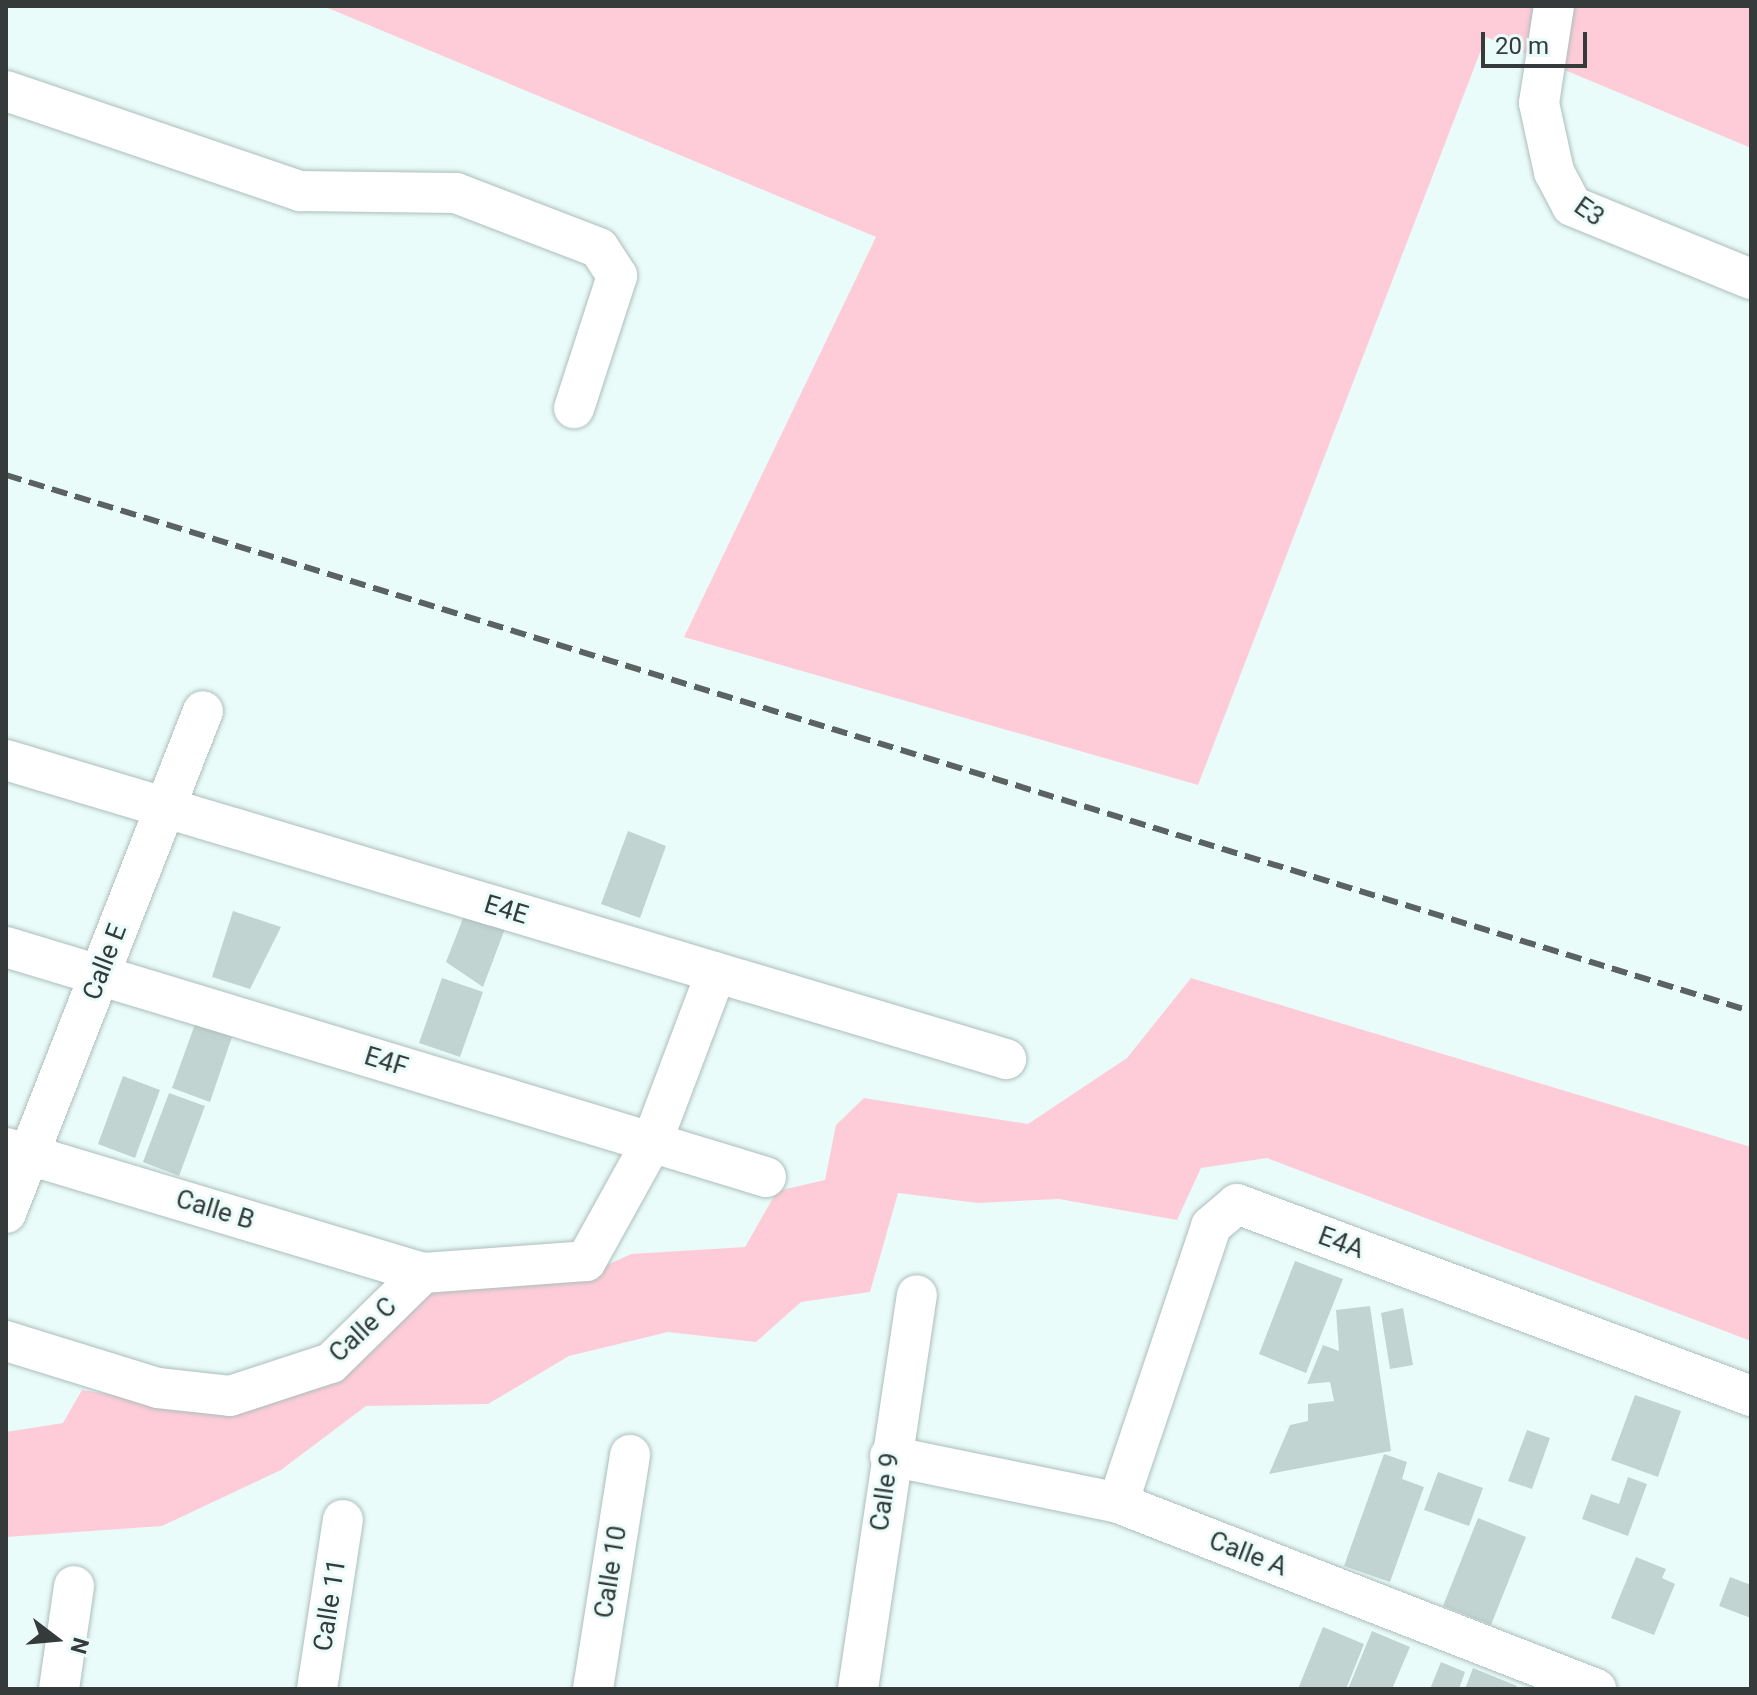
<!DOCTYPE html>
<style>
body{margin:0}
#map{position:relative;width:1757px;height:1695px;overflow:hidden;background:#eafcf9;font-family:Roboto,sans-serif}
div>[style]{position:absolute}
.green>*{inset:0;background:#feccd9}
.building>*{inset:0;background:#c2d4d1}
.roads{filter:drop-shadow(0 0 2px #acbebb) drop-shadow(0 0 2px #acbebb)}
.minor>*{height:40px;margin:-20px;padding:0 20px;transform-origin:20px;border-radius:20px;background:#fff}
.rail>*{height:6px;margin-top:-3px;transform-origin:0;background:repeating-linear-gradient(90deg,#5a6362 0 16px,transparent 0 24px)}
span{translate:-50% -50%;white-space:nowrap;text-align:center;line-height:1.15;-webkit-text-stroke:6px #eafcf9;paint-order:stroke}
.street-label{font-size:26px;color:#343b3a}
.frame{position:absolute;inset:0;border:8px solid #343b3a;pointer-events:none}
.north{position:absolute;left:16px;top:1599px;width:80px;height:80px;-webkit-text-stroke:6px #eafcf9;paint-order:stroke;rotate:106deg;font-size:22px;font-weight:700;line-height:32px;text-align:center;color:#343b3a}
.north::after{content:'';display:block;margin:auto;width:28px;height:36px;background:#343b3a;clip-path:polygon(50% 0,100% 100%,50% 72%,0 100%)}
.scale{position:absolute;left:1481px;top:32px;width:106px;height:36px;box-sizing:border-box;border:4px solid #343b3a;border-top:0;padding-left:10px;font-size:24px;line-height:28px;white-space:nowrap;color:#343b3a;-webkit-text-stroke:6px #eafcf9;paint-order:stroke}
</style>
<div id="map">
<div class="green">
<div style="clip-path:polygon(323px 6px,1751px 6px,1751px 148px,1486px 37px,1198px 785px,684px 637px,876px 237px)"></div>
<div style="clip-path:polygon(1191px 978px,1751px 1147px,1751px 1341px,1267px 1158px,1201px 1168px,1177px 1220px,1059px 1199px,978px 1203px,898px 1193px,870px 1292px,801px 1302px,756px 1342px,668px 1332px,569px 1356px,488px 1404px,366px 1406px,281px 1470px,162px 1526px,6px 1537px,6px 1432px,63px 1423px,82px 1390px,232px 1413px,336px 1377px,439px 1286px,572px 1281px,631px 1254px,745px 1247px,777px 1191px,825px 1180px,836px 1125px,864px 1098px,1028px 1124px,1127px 1058px)"></div>
</div>
<div class="building">
<div style="clip-path:polygon(628px 831px,666px 846px,640px 918px,601px 904px)"></div>
<div style="clip-path:polygon(469px 903px,509px 918px,483px 987px,446px 962px)"></div>
<div style="clip-path:polygon(233px 911px,281px 927px,250px 989px,212px 977px)"></div>
<div style="clip-path:polygon(442px 978px,483px 992px,460px 1057px,419px 1043px)"></div>
<div style="clip-path:polygon(195px 1024px,232px 1037px,210px 1102px,172px 1088px)"></div>
<div style="clip-path:polygon(123px 1076px,160px 1090px,135px 1158px,98px 1144px)"></div>
<div style="clip-path:polygon(169px 1093px,205px 1106px,179px 1176px,143px 1162px)"></div>
<div style="clip-path:polygon(1295px 1261px,1343px 1279px,1306px 1373px,1259px 1354px)"></div>
<div style="clip-path:polygon(1370px 1306px,1391px 1451px,1269px 1474px,1290px 1425px,1308px 1421px,1308px 1404px,1334px 1401px,1330px 1382px,1307px 1384px,1323px 1345px,1339px 1351px,1336px 1310px)"></div>
<div style="clip-path:polygon(1403px 1308px,1413px 1365px,1390px 1369px,1381px 1313px)"></div>
<div style="clip-path:polygon(1635px 1395px,1681px 1411px,1658px 1477px,1611px 1460px)"></div>
<div style="clip-path:polygon(1527px 1430px,1550px 1438px,1532px 1489px,1508px 1481px)"></div>
<div style="clip-path:polygon(1384px 1454px,1407px 1462px,1402px 1479px,1424px 1487px,1390px 1582px,1344px 1566px)"></div>
<div style="clip-path:polygon(1438px 1472px,1483px 1488px,1469px 1526px,1424px 1510px)"></div>
<div style="clip-path:polygon(1628px 1477px,1647px 1484px,1628px 1536px,1582px 1519px,1591px 1494px,1619px 1504px)"></div>
<div style="clip-path:polygon(1478px 1518px,1526px 1537px,1491px 1625px,1443px 1606px)"></div>
<div style="clip-path:polygon(1636px 1557px,1666px 1569px,1662px 1578px,1675px 1584px,1654px 1635px,1611px 1618px)"></div>
<div style="clip-path:polygon(1730px 1577px,1751px 1585px,1751px 1618px,1719px 1606px)"></div>
<div style="clip-path:polygon(1323px 1627px,1364px 1644px,1346px 1689px,1298px 1689px)"></div>
<div style="clip-path:polygon(1372px 1631px,1410px 1647px,1392px 1689px,1348px 1689px)"></div>
<div style="clip-path:polygon(1441px 1662px,1465px 1672px,1459px 1689px,1430px 1689px)"></div>
<div style="clip-path:polygon(1473px 1668px,1517px 1686px,1516px 1689px,1465px 1689px)"></div>
</div>
<div class="roads">
<div class="minor">
<div style="left:1554px;top:6px;width:98px;rotate:98.8deg"></div>
<div style="left:1539px;top:103px;width:71px;rotate:77.7deg"></div>
<div style="left:1554px;top:172px;width:38px;rotate:62deg"></div>
<div style="left:1572px;top:206px;width:193px;rotate:22.2deg"></div>
<div style="left:6px;top:91px;width:311px;rotate:18.8deg"></div>
<div style="left:300px;top:191px;width:156px;rotate:0.7deg"></div>
<div style="left:456px;top:193px;width:153px;rotate:21deg"></div>
<div style="left:599px;top:248px;width:33px;rotate:57deg"></div>
<div style="left:617px;top:276px;width:139px;rotate:108deg"></div>
<div style="left:6px;top:760px;width:1044px;rotate:16.65deg"></div>
<div style="left:6px;top:947px;width:794px;rotate:16.84deg"></div>
<div style="left:6px;top:1148px;width:435px;rotate:16.7deg"></div>
<div style="left:6px;top:1213px;width:539px;rotate:-68.57deg"></div>
<div style="left:6px;top:1341px;width:159px;rotate:17.2deg"></div>
<div style="left:158px;top:1388px;width:72px;rotate:6.3deg"></div>
<div style="left:230px;top:1396px;width:106px;rotate:-18.1deg"></div>
<div style="left:331px;top:1363px;width:129px;rotate:-44.4deg"></div>
<div style="left:423px;top:1273px;width:163px;rotate:-4.2deg"></div>
<div style="left:586px;top:1261px;width:136px;rotate:-61deg"></div>
<div style="left:652px;top:1142px;width:181px;rotate:-69.3deg"></div>
<div style="left:890px;top:1456px;width:233px;rotate:11.6deg"></div>
<div style="left:1118px;top:1503px;width:513px;rotate:21.26deg"></div>
<div style="left:1118px;top:1503px;width:292px;rotate:-71.4deg"></div>
<div style="left:1211px;top:1226px;width:34px;rotate:-40deg"></div>
<div style="left:1237px;top:1204px;width:549px;rotate:20.48deg"></div>
<div style="left:59px;top:1689px;width:104px;rotate:-81.7deg"></div>
<div style="left:317px;top:1689px;width:171px;rotate:-81.3deg"></div>
<div style="left:593px;top:1689px;width:237px;rotate:-81deg"></div>
<div style="left:858px;top:1689px;width:398px;rotate:-81.5deg"></div>
</div>
</div>
<div class="rail">
<div style="left:6px;top:475px;width:1825px;rotate:17.08deg"></div>
</div>
<div class="street-label">
<span style="left:1589px;top:212px;rotate:35deg">E3</span>
<span style="left:506px;top:910px;rotate:17deg">E4E</span>
<span style="left:105px;top:962px;rotate:-69deg">Calle E</span>
<span style="left:386px;top:1062px;rotate:17deg">E4F</span>
<span style="left:215px;top:1210px;rotate:17deg">Calle B</span>
<span style="left:1341px;top:1243px;rotate:20deg">E4A</span>
<span style="left:363px;top:1330px;rotate:-43deg">Calle C</span>
<span style="left:885px;top:1492px;rotate:-82deg">Calle 9</span>
<span style="left:1248px;top:1554px;rotate:21deg">Calle A</span>
<span style="left:611px;top:1572px;rotate:-81deg">Calle 10</span>
<span style="left:330px;top:1605px;rotate:-81deg">Calle 11</span>
</div>
<div class="frame"></div>
<div class="north">N</div>
<div class="scale">20 m</div>
</div>
